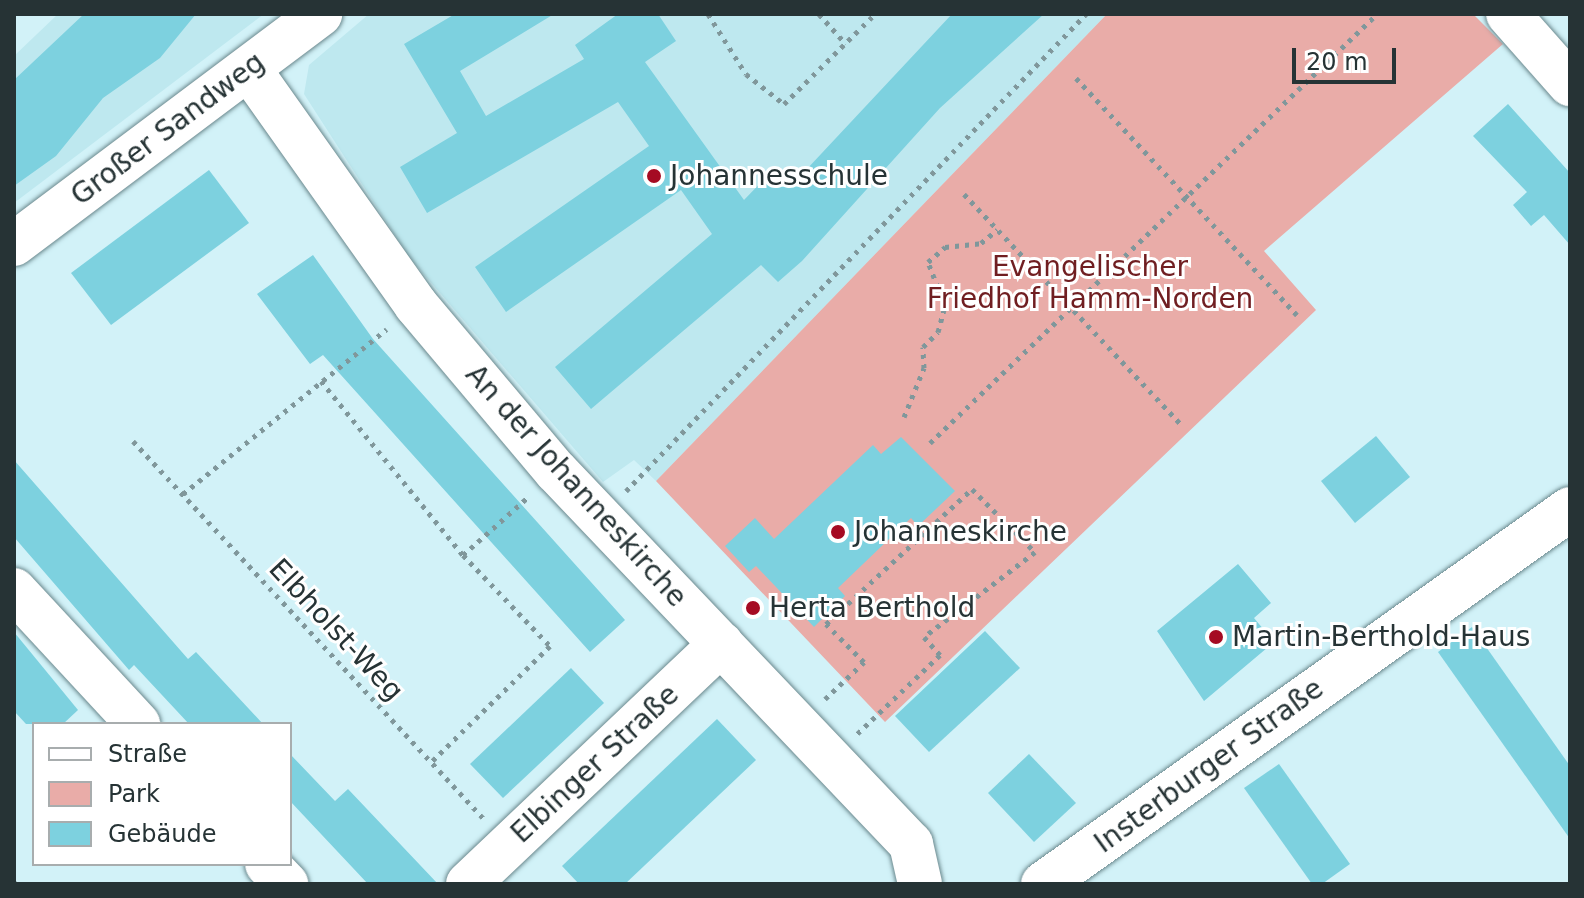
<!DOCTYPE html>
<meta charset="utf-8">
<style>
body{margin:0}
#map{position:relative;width:1584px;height:898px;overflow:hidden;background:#d2f2f8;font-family:"DejaVu Sans",sans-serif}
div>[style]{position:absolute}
.built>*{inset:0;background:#bee8ef}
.green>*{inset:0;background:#e9aca8}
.building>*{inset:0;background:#7dd1df}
.path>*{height:5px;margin-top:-2.5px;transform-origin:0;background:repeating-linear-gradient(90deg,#80979b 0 4px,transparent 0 10px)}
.roads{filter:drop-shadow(0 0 2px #6a888d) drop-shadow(0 0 2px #6a888d)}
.minor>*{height:44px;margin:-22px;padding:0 22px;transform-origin:22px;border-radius:22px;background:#fff}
.dots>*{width:22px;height:22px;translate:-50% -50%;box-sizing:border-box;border:4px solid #fff;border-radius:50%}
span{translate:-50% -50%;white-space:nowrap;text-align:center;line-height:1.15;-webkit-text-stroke:6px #fff;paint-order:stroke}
.street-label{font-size:28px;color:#263335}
.poi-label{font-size:28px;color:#263335}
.left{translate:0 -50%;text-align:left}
.park-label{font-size:28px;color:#701e21}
.frame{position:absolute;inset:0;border:16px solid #263335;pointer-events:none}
.legend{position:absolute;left:32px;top:722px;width:260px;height:144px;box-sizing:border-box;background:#fff;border:2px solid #a8adae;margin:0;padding:10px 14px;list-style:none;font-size:24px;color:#263335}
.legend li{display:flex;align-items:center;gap:16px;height:40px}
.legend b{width:40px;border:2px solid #a8adae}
.scale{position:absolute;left:1292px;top:48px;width:104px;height:36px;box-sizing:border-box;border:4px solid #263335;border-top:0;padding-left:10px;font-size:24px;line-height:28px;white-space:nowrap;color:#263335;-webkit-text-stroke:6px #fff;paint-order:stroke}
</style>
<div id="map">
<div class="built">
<div style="clip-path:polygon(58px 14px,264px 14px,14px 203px,14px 56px)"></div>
<div style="clip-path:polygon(369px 14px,1107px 14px,656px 481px,634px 460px,603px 482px,409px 257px,304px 94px,309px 65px)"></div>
</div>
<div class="green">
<div style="clip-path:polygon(1107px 14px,1473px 14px,1503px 44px,1264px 251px,1316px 310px,885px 722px,656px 481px)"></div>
</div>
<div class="building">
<div style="clip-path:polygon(84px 14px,196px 14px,160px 58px,103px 98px,56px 156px,14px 186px,14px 80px)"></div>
<div style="clip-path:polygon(455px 14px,554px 14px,460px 71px,486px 116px,584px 59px,575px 45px,618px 14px,658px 14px,676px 41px,645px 62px,744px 200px,775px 168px,792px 185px,952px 14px,1044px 14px,940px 108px,802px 261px,778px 282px,761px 265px,591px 409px,555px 367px,712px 234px,681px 190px,506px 312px,475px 267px,649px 146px,618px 102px,427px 213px,400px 167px,457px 133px,404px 44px)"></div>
<div style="clip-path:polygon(1508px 104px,1570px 173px,1570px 245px,1544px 215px,1531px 226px,1513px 205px,1527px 192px,1473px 136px)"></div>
<div style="clip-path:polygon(209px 170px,249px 223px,111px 325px,71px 273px)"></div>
<div style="clip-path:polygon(313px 255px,373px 339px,625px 620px,590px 652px,323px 355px,310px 364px,257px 294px)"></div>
<div style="clip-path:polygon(1376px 436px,1410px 477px,1355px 523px,1321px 481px)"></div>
<div style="clip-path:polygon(901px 437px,955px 491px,918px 526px,911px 518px,838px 588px,845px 596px,814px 627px,756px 566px,749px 572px,725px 546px,755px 518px,774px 539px,873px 445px,881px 454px)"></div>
<div style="clip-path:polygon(14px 460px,188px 659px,196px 652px,263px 724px,189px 724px,134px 665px,129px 670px,14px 537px)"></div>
<div style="clip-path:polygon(1238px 564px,1271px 603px,1254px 618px,1274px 642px,1204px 701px,1157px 631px)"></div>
<div style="clip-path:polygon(1472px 627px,1570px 766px,1570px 839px,1438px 652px)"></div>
<div style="clip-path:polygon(985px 631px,1020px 668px,929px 752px,895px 716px)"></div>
<div style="clip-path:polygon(14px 632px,78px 710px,63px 724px,26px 724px,14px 711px)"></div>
<div style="clip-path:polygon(571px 668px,604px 703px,503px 798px,470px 764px)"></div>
<div style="clip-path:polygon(717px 719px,756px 760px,625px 884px,579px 884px,562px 866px)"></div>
<div style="clip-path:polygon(290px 754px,335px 801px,348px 789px,438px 884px,368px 884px,290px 801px)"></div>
<div style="clip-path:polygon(1029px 754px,1076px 803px,1034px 842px,988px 793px)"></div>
<div style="clip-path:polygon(1279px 764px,1350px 864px,1322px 884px,1312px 884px,1244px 788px)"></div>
</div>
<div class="path">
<div style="left:708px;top:14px;width:71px;rotate:57.7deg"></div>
<div style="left:746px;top:74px;width:48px;rotate:38.3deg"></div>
<div style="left:784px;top:104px;width:128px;rotate:-44.7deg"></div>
<div style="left:819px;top:14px;width:40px;rotate:48deg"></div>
<div style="left:1076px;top:78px;width:324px;rotate:47deg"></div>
<div style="left:964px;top:194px;width:318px;rotate:46.7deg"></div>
<div style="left:321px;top:381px;width:225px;rotate:50.8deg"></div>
<div style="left:463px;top:555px;width:126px;rotate:46.3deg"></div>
<div style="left:550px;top:646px;width:166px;rotate:135.7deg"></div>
<div style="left:904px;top:417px;width:53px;rotate:-67.8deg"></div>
<div style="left:924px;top:368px;width:21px;rotate:-93deg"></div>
<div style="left:923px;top:347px;width:21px;rotate:-45deg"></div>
<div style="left:938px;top:332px;width:27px;rotate:-75deg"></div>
<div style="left:945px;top:306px;width:47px;rotate:-111.1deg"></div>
<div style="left:928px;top:262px;width:23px;rotate:-41deg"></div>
<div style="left:945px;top:247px;width:36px;rotate:-6deg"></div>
<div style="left:981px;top:243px;width:21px;rotate:-39deg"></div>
<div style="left:133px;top:441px;width:516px;rotate:47.12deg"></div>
<div style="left:930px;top:443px;width:620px;rotate:-43.82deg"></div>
<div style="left:626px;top:491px;width:663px;rotate:-46.04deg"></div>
<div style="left:183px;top:494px;width:262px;rotate:-39deg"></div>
<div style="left:463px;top:555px;width:87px;rotate:-41.7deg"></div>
<div style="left:825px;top:699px;width:54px;rotate:-43.5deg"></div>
<div style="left:864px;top:662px;width:54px;rotate:-135deg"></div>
<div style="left:826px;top:624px;width:199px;rotate:-42.8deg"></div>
<div style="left:972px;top:489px;width:89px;rotate:45deg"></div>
<div style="left:1035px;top:552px;width:140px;rotate:142.6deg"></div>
<div style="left:924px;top:637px;width:24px;rotate:48deg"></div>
<div style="left:940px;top:655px;width:115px;rotate:136.4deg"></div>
<div style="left:14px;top:882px;width:3px;rotate:45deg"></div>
</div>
<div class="roads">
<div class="minor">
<div style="left:1508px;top:14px;width:94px;rotate:48.5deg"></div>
<div style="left:249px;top:69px;width:289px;rotate:54.7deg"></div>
<div style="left:416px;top:305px;width:217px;rotate:49.9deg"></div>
<div style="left:556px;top:471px;width:515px;rotate:46.42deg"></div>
<div style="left:911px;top:844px;width:41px;rotate:77.3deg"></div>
<div style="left:14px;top:244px;width:383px;rotate:-36.9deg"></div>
<div style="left:14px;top:590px;width:183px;rotate:47.2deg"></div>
<div style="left:267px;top:864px;width:28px;rotate:46deg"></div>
<div style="left:468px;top:884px;width:349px;rotate:-43.5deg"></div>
<div style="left:1043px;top:884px;width:647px;rotate:-35.43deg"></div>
</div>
</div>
<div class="dots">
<div style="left:654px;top:176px;background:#a50b23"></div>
<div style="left:838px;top:532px;background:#a50b23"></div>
<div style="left:753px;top:608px;background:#a50b23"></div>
<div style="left:1216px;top:637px;background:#a50b23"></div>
</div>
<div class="street-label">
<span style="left:168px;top:129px;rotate:-37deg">Großer Sandweg</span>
<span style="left:576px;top:486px;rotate:48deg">An der Johanneskirche</span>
<span style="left:336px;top:630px;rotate:47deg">Elbholst-Weg</span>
<span style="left:595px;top:764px;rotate:-43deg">Elbinger Straße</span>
<span style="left:1209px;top:766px;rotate:-36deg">Insterburger Straße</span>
</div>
<div class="poi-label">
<span class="left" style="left:670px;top:176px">Johannesschule</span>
<span class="left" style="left:854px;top:532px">Johanneskirche</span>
<span class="left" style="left:769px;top:608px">Herta Berthold</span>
<span class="left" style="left:1232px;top:637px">Martin-Berthold-Haus</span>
</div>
<div class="park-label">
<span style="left:1090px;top:283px">Evangelischer<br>Friedhof Hamm-Norden</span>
</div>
<div class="frame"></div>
<ul class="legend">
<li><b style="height:10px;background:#fff"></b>Straße</li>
<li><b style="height:22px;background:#e9aca8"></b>Park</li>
<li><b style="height:22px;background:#7dd1df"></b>Gebäude</li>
</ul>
<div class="scale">20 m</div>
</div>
